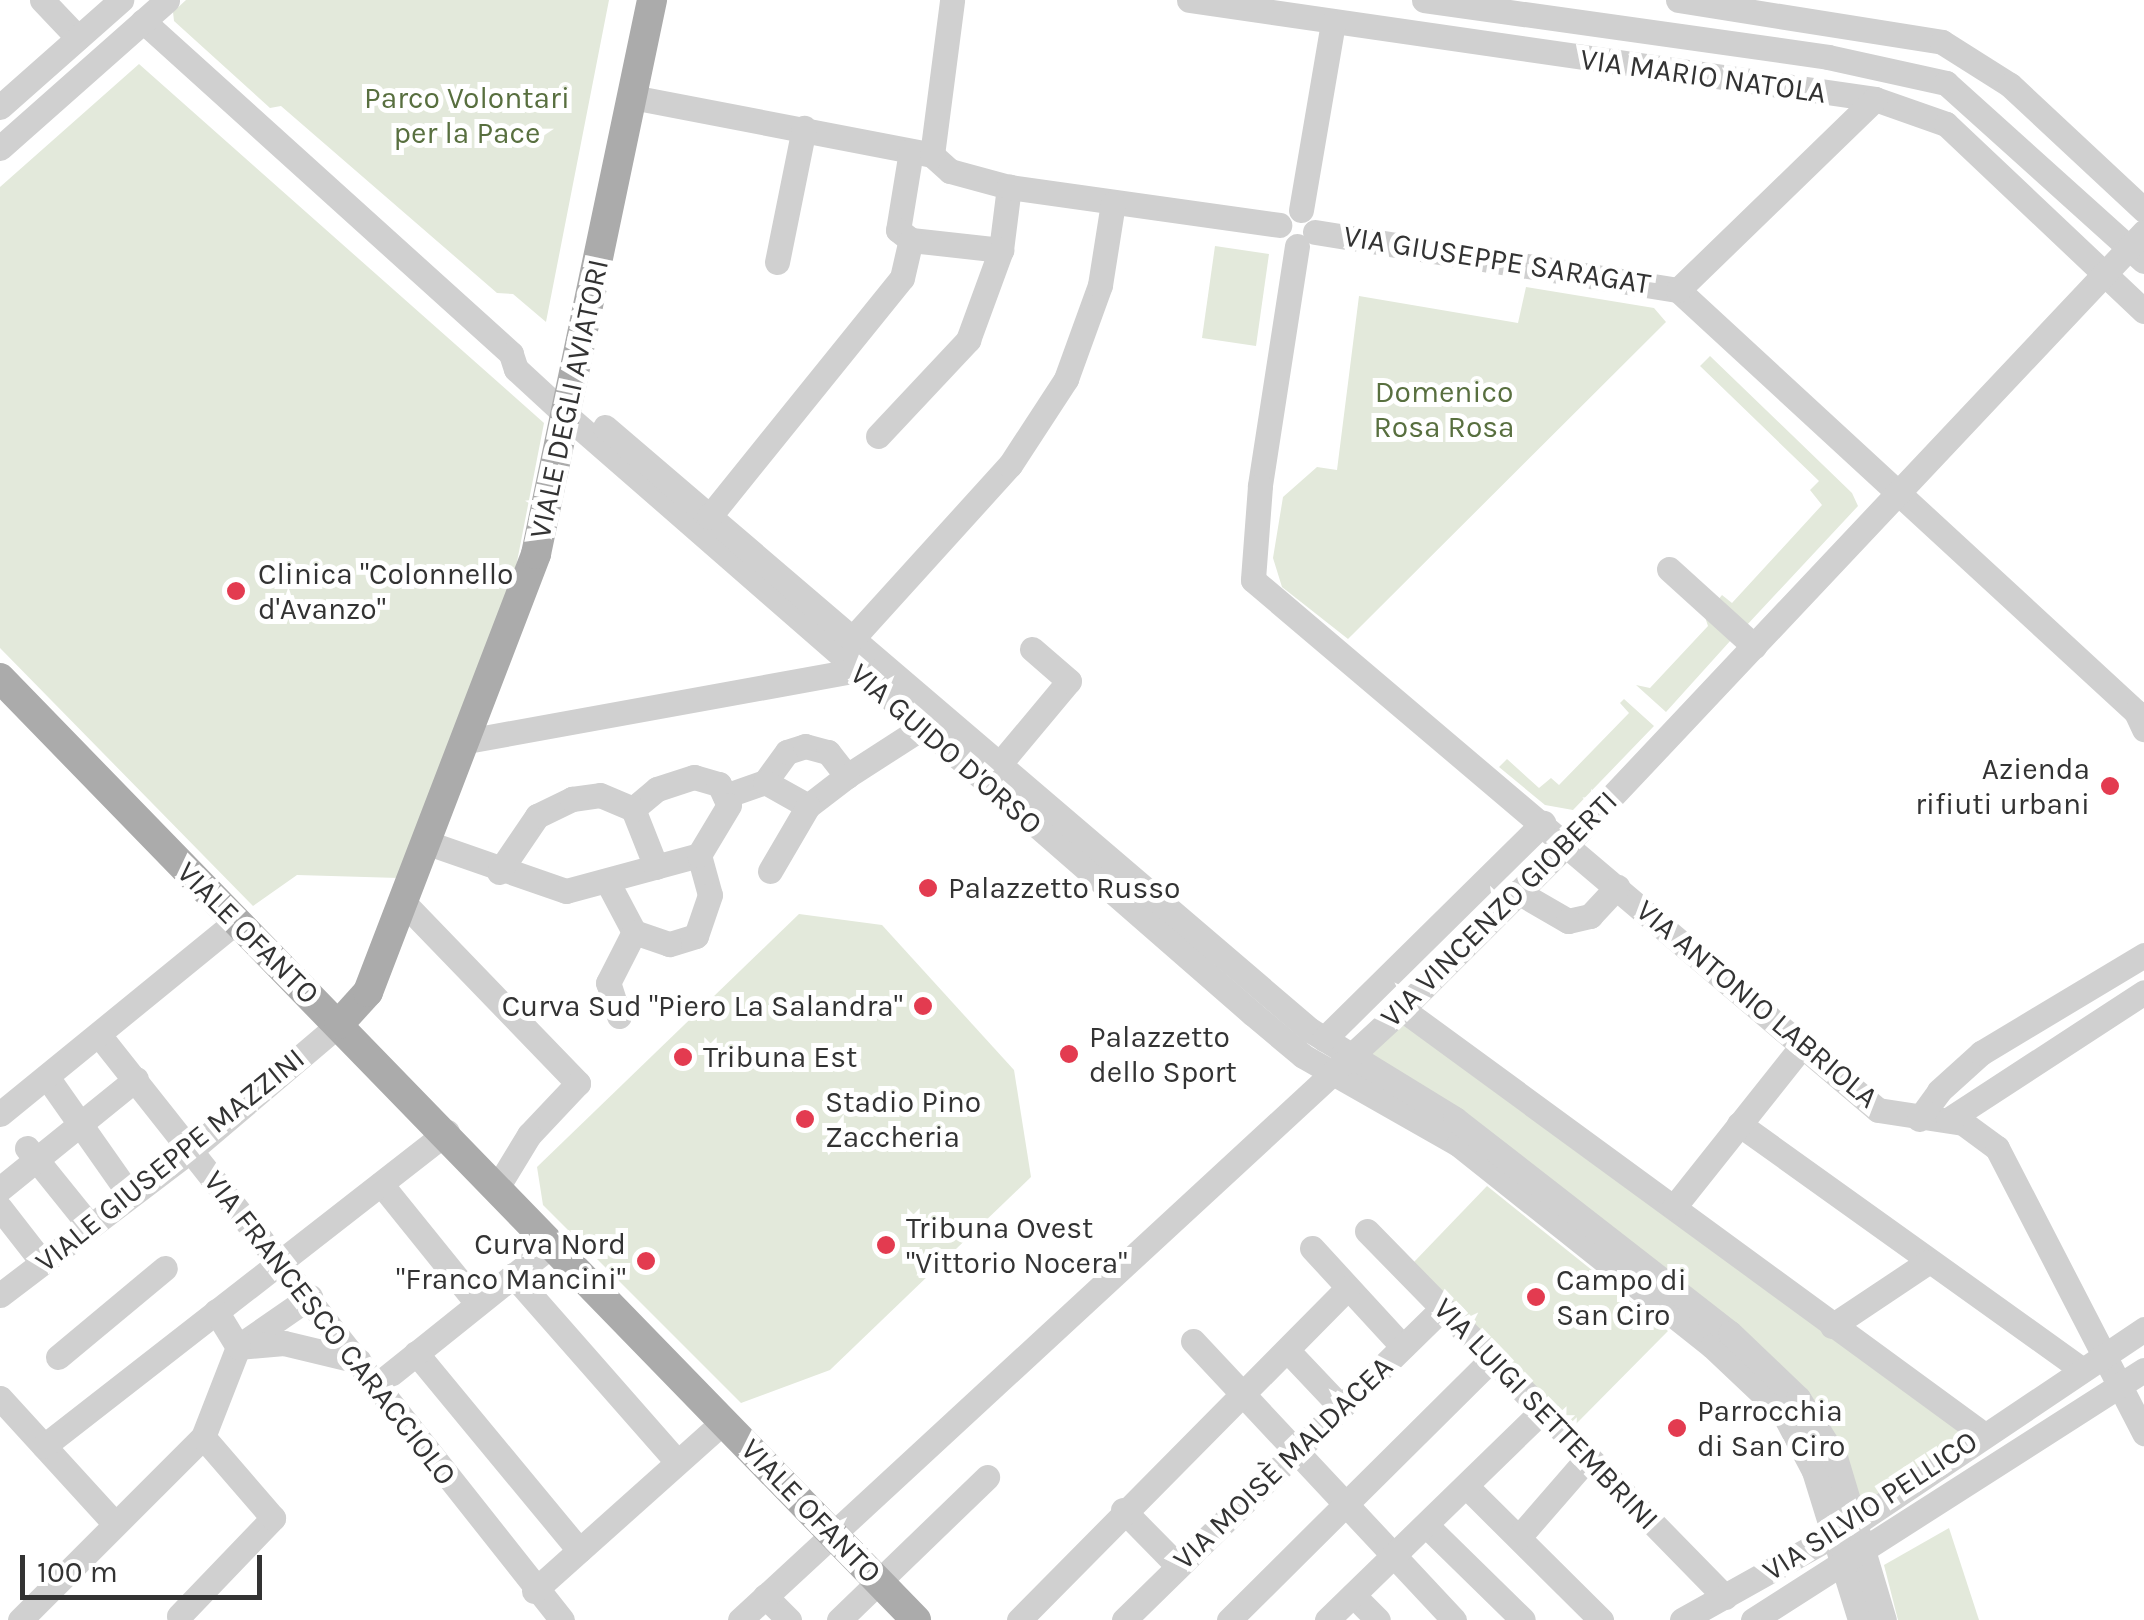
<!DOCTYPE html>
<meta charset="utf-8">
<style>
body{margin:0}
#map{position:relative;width:2144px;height:1620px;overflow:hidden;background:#fff;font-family:Karla,sans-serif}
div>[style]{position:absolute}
.green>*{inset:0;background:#e3e9db}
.minor>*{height:25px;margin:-12.5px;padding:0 12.5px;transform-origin:12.5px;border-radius:12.5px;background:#d0d0d0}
.major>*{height:30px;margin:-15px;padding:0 15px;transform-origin:15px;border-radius:15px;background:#ababab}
.dots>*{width:28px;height:28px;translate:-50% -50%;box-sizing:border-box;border:5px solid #fff;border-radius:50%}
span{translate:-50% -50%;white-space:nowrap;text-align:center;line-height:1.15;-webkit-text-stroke:10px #fff;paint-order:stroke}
.street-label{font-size:30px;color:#333}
.park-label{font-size:30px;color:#586f3f}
.poi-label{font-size:30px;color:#333}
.left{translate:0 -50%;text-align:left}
.right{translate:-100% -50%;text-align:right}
.scale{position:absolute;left:20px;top:1555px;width:242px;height:45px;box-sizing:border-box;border:5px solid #333;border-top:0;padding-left:12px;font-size:30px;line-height:35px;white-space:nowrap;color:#333;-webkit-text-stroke:8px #fff;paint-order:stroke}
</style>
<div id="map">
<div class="green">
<div style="clip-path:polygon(186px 0,609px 0,546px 322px,513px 294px,497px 293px,281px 106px,270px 108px,174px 21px,173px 12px)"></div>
<div style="clip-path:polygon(139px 64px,544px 423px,515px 572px,399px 878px,297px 875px,253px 906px,0 648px,0 187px)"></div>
<div style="clip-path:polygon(1215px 246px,1269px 254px,1256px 346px,1202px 338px)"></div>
<div style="clip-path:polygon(1526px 287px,1654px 308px,1666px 322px,1348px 639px,1282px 587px,1273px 558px,1283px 497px,1317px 467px,1337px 470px,1359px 296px,1518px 323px)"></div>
<div style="clip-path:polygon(1710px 356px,1852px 493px,1858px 506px,1746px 626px,1718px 600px,1722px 595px,1732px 603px,1822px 505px,1810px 490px,1819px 481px,1700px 366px)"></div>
<div style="clip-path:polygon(1704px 614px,1731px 640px,1666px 712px,1636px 685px,1650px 688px,1708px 626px)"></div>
<div style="clip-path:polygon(1624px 699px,1654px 726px,1573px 810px,1545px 805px,1499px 767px,1507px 759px,1539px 788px,1551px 778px,1559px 785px,1629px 713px,1620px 703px)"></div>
<div style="clip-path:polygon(799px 914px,882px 925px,1014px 1070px,1031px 1177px,830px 1370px,741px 1403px,543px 1205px,537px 1167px)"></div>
<div style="clip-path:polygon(1402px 1016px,1973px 1434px,1863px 1509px,1843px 1458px,1362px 1056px)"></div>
<div style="clip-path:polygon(1487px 1186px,1668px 1331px,1574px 1426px,1413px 1263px)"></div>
<div style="clip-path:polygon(1949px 1528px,1979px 1620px,1898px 1620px,1884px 1565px)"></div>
</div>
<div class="minor">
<div style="left:42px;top:0;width:52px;rotate:46.5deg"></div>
<div style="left:1189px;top:0;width:693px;rotate:8.21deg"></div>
<div style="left:1875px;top:99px;width:75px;rotate:19.4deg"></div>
<div style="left:1946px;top:124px;width:272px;rotate:43.4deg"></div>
<div style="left:1424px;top:0;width:408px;rotate:8deg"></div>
<div style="left:1828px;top:57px;width:121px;rotate:12.4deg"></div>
<div style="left:1946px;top:83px;width:266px;rotate:42deg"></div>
<div style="left:1678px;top:0;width:267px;rotate:9deg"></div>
<div style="left:1942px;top:42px;width:80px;rotate:32.3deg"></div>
<div style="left:2010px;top:85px;width:183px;rotate:43deg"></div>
<div style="left:143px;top:21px;width:496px;rotate:42.1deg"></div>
<div style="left:511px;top:354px;width:16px;rotate:72deg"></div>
<div style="left:516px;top:369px;width:69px;rotate:42.7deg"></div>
<div style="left:567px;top:416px;width:910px;rotate:41.08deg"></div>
<div style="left:1253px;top:1014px;width:65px;rotate:40deg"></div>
<div style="left:1303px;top:1056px;width:178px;rotate:29.6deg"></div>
<div style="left:1458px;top:1144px;width:325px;rotate:38.5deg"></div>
<div style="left:1712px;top:1346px;width:99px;rotate:43.4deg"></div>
<div style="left:1784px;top:1414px;width:64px;rotate:62.2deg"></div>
<div style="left:1814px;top:1471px;width:156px;rotate:72.8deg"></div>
<div style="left:632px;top:97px;width:306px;rotate:10.9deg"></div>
<div style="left:0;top:107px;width:162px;rotate:-41.5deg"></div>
<div style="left:0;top:148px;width:223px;rotate:-41.5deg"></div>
<div style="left:911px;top:151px;width:80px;rotate:99.3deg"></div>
<div style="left:898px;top:230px;width:16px;rotate:38deg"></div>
<div style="left:911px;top:240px;width:91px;rotate:6.3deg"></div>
<div style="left:1001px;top:250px;width:64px;rotate:-82.8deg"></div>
<div style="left:932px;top:155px;width:24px;rotate:42deg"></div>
<div style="left:950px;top:171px;width:61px;rotate:15.2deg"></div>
<div style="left:1009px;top:187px;width:273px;rotate:8deg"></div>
<div style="left:932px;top:155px;width:156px;rotate:-82.6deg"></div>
<div style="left:1301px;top:210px;width:190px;rotate:-80.3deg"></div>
<div style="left:1315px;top:232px;width:368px;rotate:9.1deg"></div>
<div style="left:1678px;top:290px;width:623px;rotate:42.66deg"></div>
<div style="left:2136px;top:712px;width:19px;rotate:65deg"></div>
<div style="left:1297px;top:246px;width:243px;rotate:98.8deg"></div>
<div style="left:1260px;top:486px;width:94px;rotate:94.3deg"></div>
<div style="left:1253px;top:580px;width:819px;rotate:40.3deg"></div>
<div style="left:1878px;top:1110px;width:86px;rotate:8.7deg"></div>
<div style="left:1963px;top:1123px;width:42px;rotate:36.3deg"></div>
<div style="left:1997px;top:1148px;width:321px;rotate:62.7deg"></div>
<div style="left:777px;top:262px;width:137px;rotate:-78.6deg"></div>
<div style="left:1678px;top:290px;width:274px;rotate:-44.1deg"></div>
<div style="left:605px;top:427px;width:928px;rotate:40.54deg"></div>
<div style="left:1310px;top:1030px;width:170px;rotate:31.5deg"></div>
<div style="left:1455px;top:1119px;width:348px;rotate:37.9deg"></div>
<div style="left:1730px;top:1333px;width:94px;rotate:43.7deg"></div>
<div style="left:1798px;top:1398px;width:70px;rotate:57.9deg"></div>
<div style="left:1835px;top:1457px;width:170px;rotate:73.3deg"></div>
<div style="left:878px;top:436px;width:132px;rotate:-46.8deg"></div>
<div style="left:968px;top:340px;width:96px;rotate:-69.9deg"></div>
<div style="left:709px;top:517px;width:307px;rotate:-51.1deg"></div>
<div style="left:902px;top:278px;width:39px;rotate:-77deg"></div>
<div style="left:1669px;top:569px;width:115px;rotate:42.2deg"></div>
<div style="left:852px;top:639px;width:235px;rotate:-47.8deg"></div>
<div style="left:1010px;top:465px;width:103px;rotate:-56.9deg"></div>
<div style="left:1066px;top:379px;width:100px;rotate:-70.1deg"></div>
<div style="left:1100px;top:285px;width:83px;rotate:-81deg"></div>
<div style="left:467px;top:741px;width:393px;rotate:-10.3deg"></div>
<div style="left:854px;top:671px;width:12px;rotate:-48deg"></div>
<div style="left:997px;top:767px;width:112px;rotate:-50.1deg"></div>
<div style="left:1069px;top:681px;width:49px;rotate:-139.1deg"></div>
<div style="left:847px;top:776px;width:87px;rotate:-32.8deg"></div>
<div style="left:725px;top:796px;width:42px;rotate:-19.3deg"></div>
<div style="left:765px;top:782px;width:37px;rotate:-54deg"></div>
<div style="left:787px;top:752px;width:19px;rotate:-18deg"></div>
<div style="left:805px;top:746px;width:24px;rotate:15deg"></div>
<div style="left:828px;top:752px;width:31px;rotate:52deg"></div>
<div style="left:847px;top:776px;width:49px;rotate:142.4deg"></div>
<div style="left:808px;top:806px;width:49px;rotate:-150.8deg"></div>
<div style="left:428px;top:843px;width:146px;rotate:19.2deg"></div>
<div style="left:566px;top:891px;width:138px;rotate:-15.1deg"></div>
<div style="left:699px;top:855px;width:41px;rotate:74.6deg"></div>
<div style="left:710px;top:895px;width:43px;rotate:108.9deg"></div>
<div style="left:696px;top:936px;width:28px;rotate:163deg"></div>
<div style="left:669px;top:944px;width:37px;rotate:-161deg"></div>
<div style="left:634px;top:932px;width:58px;rotate:-117.9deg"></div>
<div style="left:656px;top:867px;width:62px;rotate:-111.6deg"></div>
<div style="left:633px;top:809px;width:31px;rotate:-40deg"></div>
<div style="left:657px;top:789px;width:39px;rotate:-18deg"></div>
<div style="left:694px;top:777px;width:26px;rotate:16deg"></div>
<div style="left:719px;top:784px;width:23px;rotate:65deg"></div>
<div style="left:729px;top:805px;width:58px;rotate:121deg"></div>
<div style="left:770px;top:871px;width:75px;rotate:-59.7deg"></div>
<div style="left:499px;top:872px;width:68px;rotate:-55.8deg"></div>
<div style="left:537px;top:816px;width:39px;rotate:-26deg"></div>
<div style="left:572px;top:799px;width:28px;rotate:-8deg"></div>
<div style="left:600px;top:795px;width:36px;rotate:23deg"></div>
<div style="left:1518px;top:892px;width:58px;rotate:30.1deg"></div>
<div style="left:1568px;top:921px;width:23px;rotate:-13deg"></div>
<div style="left:1590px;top:916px;width:40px;rotate:-47deg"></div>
<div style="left:403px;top:902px;width:252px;rotate:46deg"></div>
<div style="left:578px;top:1083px;width:71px;rotate:133.3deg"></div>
<div style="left:529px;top:1135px;width:60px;rotate:121.3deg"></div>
<div style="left:1402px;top:1009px;width:720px;rotate:36.19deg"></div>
<div style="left:619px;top:1016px;width:35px;rotate:-108deg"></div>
<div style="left:608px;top:983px;width:57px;rotate:-63deg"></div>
<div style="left:99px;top:1035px;width:746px;rotate:51.64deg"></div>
<div style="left:1324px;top:1039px;width:308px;rotate:-44.6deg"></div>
<div style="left:47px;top:1077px;width:144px;rotate:54.9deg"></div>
<div style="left:0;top:1114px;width:303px;rotate:-39.2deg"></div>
<div style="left:1919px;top:1119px;width:34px;rotate:-54deg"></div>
<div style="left:1939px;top:1091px;width:57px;rotate:-42.1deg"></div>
<div style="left:1981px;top:1053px;width:190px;rotate:-31deg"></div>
<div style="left:1948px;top:1120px;width:234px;rotate:-33.1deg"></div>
<div style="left:1739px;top:1124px;width:418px;rotate:35.6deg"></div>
<div style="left:27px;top:1148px;width:100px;rotate:51.1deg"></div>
<div style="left:381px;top:1184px;width:154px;rotate:51.1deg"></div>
<div style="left:0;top:1189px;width:175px;rotate:-39deg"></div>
<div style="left:1674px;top:1207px;width:207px;rotate:-51.5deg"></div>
<div style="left:0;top:1208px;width:68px;rotate:52.1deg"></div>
<div style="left:1367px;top:1231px;width:512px;rotate:45.63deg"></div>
<div style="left:1312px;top:1248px;width:134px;rotate:47.4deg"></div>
<div style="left:513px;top:1275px;width:249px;rotate:48.7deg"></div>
<div style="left:0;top:1295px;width:238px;rotate:-37.2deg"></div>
<div style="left:190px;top:1151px;width:196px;rotate:-40.4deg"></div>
<div style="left:1832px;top:1326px;width:115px;rotate:-33.7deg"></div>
<div style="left:1193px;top:1341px;width:382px;rotate:46.9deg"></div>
<div style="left:242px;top:1344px;width:83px;rotate:-34.7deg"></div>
<div style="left:238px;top:1347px;width:46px;rotate:-5deg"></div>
<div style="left:284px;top:1343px;width:77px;rotate:13.5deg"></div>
<div style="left:1287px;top:1350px;width:77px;rotate:46.6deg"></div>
<div style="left:416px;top:1353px;width:256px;rotate:50.4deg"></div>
<div style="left:58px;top:1357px;width:139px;rotate:-39.8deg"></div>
<div style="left:377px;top:1385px;width:226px;rotate:-38.7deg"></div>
<div style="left:0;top:1398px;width:169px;rotate:47.6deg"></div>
<div style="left:44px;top:1446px;width:511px;rotate:-37.92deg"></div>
<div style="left:1467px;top:1487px;width:189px;rotate:44.8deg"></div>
<div style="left:1123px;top:1510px;width:78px;rotate:45.5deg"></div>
<div style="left:1427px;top:1526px;width:134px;rotate:44.4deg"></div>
<div style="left:1519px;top:1537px;width:102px;rotate:-49deg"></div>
<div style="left:534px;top:1591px;width:256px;rotate:-41.8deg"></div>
<div style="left:1353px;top:1595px;width:35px;rotate:45deg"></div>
<div style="left:765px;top:1596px;width:34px;rotate:45deg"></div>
<div style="left:179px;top:1616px;width:136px;rotate:-46.2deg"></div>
<div style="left:273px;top:1518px;width:107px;rotate:-130.8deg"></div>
<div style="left:20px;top:1620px;width:259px;rotate:-45deg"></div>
<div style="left:203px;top:1437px;width:97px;rotate:-68.7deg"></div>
<div style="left:238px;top:1347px;width:42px;rotate:-121.4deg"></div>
<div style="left:740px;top:1620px;width:901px;rotate:-42.71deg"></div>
<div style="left:1402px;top:1009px;width:233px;rotate:-45deg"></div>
<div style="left:1567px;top:844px;width:841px;rotate:-46.69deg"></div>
<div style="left:839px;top:1620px;width:206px;rotate:-44deg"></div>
<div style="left:1019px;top:1620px;width:467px;rotate:-45.3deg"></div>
<div style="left:1124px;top:1620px;width:446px;rotate:-44.4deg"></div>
<div style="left:1229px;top:1620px;width:371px;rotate:-44.8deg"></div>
<div style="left:1327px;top:1620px;width:297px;rotate:-44.2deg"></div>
<div style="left:1682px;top:1620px;width:201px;rotate:-29.2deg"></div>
<div style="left:1857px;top:1522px;width:346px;rotate:-33.9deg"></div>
<div style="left:1753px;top:1620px;width:464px;rotate:-32.6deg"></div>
</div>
<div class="major">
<div style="left:0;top:678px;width:1314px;rotate:45.8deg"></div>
<div style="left:339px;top:1024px;width:43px;rotate:-47.8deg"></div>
<div style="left:368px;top:992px;width:469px;rotate:-69deg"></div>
<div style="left:536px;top:554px;width:566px;rotate:-78.17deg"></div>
</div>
<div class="dots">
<div style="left:236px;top:591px;background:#e33b50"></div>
<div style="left:2110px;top:786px;background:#e33b50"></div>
<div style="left:928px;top:888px;background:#e33b50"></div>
<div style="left:923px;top:1006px;background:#e33b50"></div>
<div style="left:1069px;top:1054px;background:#e33b50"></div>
<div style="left:683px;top:1057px;background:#e33b50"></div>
<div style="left:805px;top:1119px;background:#e33b50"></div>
<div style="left:886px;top:1245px;background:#e33b50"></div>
<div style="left:646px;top:1261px;background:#e33b50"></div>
<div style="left:1536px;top:1297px;background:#e33b50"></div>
<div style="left:1677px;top:1428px;background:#e33b50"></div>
</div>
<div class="street-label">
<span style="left:1703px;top:76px;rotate:8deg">VIA MARIO NATOLA</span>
<span style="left:1497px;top:260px;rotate:9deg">VIA GIUSEPPE SARAGAT</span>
<span style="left:569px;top:399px;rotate:-78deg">VIALE DEGLI AVIATORI</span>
<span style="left:946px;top:749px;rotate:41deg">VIA GUIDO D'ORSO</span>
<span style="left:1499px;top:909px;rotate:-45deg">VIA VINCENZO GIOBERTI</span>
<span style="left:248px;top:933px;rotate:45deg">VIALE OFANTO</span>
<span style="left:1757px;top:1004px;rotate:40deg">VIA ANTONIO LABRIOLA</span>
<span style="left:170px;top:1160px;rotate:-39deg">VIALE GIUSEPPE MAZZINI</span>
<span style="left:330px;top:1328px;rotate:52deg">VIA FRANCESCO CARACCIOLO</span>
<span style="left:1546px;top:1414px;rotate:46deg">VIA LUIGI SETTEMBRINI</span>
<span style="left:1283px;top:1463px;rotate:-44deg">VIA MOISÈ MALDACEA</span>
<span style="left:1870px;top:1506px;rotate:-33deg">VIA SILVIO PELLICO</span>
<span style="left:811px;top:1511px;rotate:46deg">VIALE OFANTO</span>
</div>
<div class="park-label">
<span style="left:467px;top:115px">Parco Volontari<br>per la Pace</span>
<span style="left:1444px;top:409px">Domenico<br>Rosa Rosa</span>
</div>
<div class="poi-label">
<span class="left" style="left:258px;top:591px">Clinica "Colonnello<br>d'Avanzo"</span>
<span class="right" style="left:2090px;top:786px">Azienda<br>rifiuti urbani</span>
<span class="left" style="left:948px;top:888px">Palazzetto Russo</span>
<span class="right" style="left:903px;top:1006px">Curva Sud "Piero La Salandra"</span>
<span class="left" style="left:1089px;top:1054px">Palazzetto<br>dello Sport</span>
<span class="left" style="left:703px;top:1057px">Tribuna Est</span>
<span class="left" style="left:825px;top:1119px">Stadio Pino<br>Zaccheria</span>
<span class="left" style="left:906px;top:1245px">Tribuna Ovest<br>"Vittorio Nocera"</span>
<span class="right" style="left:626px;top:1261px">Curva Nord<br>"Franco Mancini"</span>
<span class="left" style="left:1556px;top:1297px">Campo di<br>San Ciro</span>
<span class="left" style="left:1697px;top:1428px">Parrocchia<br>di San Ciro</span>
</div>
<div class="scale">100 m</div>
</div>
